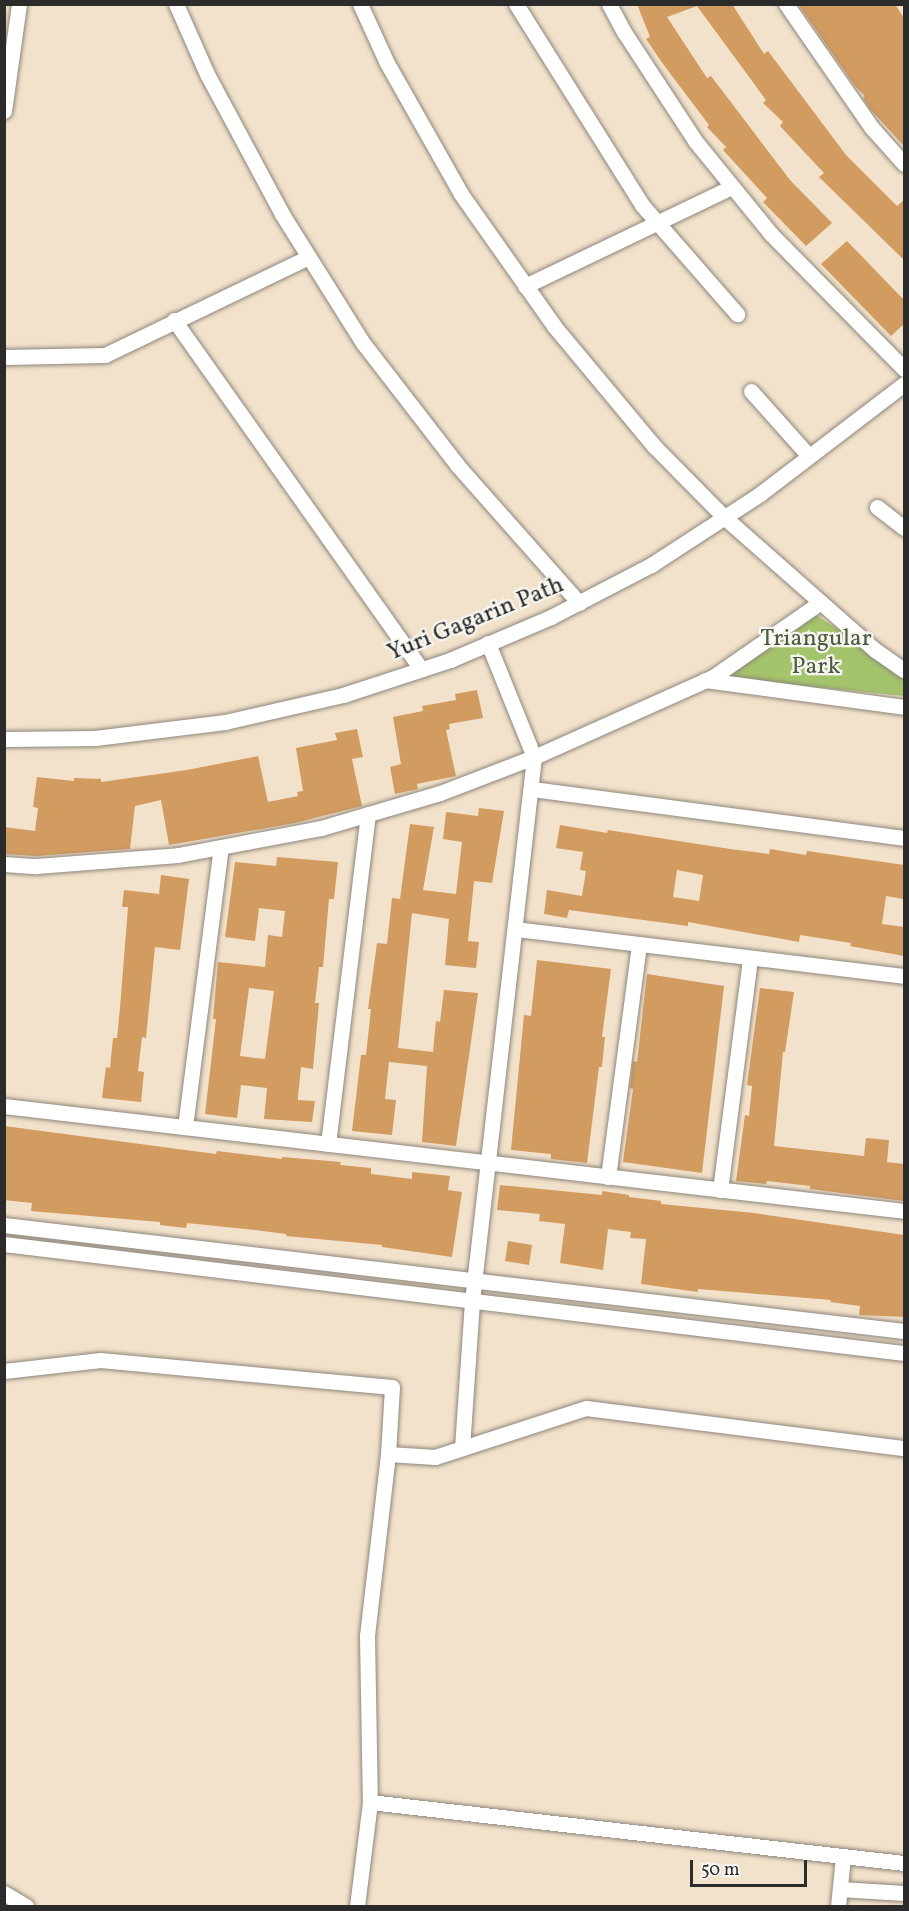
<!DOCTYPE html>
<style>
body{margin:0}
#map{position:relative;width:909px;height:1911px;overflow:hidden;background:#f2e2cb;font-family:Vollkorn,serif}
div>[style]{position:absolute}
.green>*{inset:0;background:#a4c46c}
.building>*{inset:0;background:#d29b60}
.roads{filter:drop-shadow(0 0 2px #8e867b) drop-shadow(0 0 2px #8e867b)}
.minor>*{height:15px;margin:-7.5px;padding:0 7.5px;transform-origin:7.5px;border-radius:7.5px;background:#fff}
span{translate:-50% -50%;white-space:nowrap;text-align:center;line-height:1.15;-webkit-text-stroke:4.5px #f6f6f2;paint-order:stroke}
.street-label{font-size:24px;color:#2b2b2b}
.park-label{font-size:24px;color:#4f593e}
.frame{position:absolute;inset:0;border:6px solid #2b2b2b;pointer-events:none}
.scale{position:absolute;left:690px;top:1860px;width:117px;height:27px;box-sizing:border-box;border:3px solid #2b2b2b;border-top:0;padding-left:8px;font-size:18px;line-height:21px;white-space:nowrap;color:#2b2b2b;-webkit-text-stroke:4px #f6f6f2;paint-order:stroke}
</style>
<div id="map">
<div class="green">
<div style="clip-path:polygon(816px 615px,904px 672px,904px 696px,713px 677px)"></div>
</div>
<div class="building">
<div style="clip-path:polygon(637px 4px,732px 4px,764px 54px,768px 51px,846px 155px,897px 206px,904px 200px,904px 260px,819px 177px,824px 173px,780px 126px,783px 122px,763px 103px,766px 100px,697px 6px,667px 17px,707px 78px,711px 76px,790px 180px,832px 223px,806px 246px,763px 202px,767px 198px,723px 150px,726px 147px,707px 127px,709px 125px,663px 64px,646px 39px,650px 37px)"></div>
<div style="clip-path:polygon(798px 4px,895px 4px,904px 18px,904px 146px,870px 109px,863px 98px,865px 96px,855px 86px)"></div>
<div style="clip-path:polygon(847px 241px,904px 300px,904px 324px,891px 336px,821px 264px)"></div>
<div style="clip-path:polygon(477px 690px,483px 718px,449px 724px,450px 729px,446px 730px,456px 776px,417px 784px,418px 789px,395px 794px,390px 767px,401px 764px,393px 717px,423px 711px,422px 706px,456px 700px,455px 694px)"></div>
<div style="clip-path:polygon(357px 729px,363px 757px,352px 759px,362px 806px,295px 823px,169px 845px,161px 800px,135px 806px,130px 849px,36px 856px,4px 854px,4px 827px,35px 831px,38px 808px,33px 807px,37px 777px,74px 781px,74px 778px,101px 779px,101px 782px,187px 770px,258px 756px,268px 802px,298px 796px,297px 792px,303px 791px,296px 748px,337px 740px,335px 733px)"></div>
<div style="clip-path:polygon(479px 808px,504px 811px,492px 883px,474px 881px,468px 941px,479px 942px,476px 968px,445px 965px,449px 919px,412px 913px,398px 1048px,433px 1052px,436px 1021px,440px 1022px,444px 990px,478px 993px,456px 1146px,422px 1142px,427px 1066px,389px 1062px,385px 1099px,396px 1100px,392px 1135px,352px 1131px,361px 1055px,366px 1055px,371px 1009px,368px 1009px,377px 943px,387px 944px,392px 898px,400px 899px,410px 824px,434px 827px,423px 890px,456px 894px,462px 842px,443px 839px,446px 812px,478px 816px)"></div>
<div style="clip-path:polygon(evenodd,560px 825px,607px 833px,608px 830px,730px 849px,769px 854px,770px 849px,806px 855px,807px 851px,904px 865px,903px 899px,886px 896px,882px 924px,904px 927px,904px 956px,850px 946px,851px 943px,800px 935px,799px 942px,688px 922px,688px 926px,569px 910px,567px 918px,544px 914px,547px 890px,582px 896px,586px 871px,580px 870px,583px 852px,556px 848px,560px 825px,677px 870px,703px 875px,699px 901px,673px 897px,677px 870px)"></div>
<div style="clip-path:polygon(evenodd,277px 857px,338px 862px,334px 899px,329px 899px,323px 967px,319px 967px,315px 1003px,319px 1003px,313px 1069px,301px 1067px,298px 1097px,298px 1100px,315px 1101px,312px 1122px,264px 1119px,267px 1088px,241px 1085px,237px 1118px,205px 1114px,216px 1019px,213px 1019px,218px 962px,265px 967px,268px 935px,282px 937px,285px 911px,259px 908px,255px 941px,225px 937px,235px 862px,276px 866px,277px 857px,249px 988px,274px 991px,265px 1059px,240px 1056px,249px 988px)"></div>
<div style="clip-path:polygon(161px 875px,189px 879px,180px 950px,155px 947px,146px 1038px,142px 1037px,138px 1071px,144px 1072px,141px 1102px,102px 1098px,106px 1067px,110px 1068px,113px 1038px,117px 1038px,120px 1008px,128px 907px,122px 907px,124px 890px,159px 894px)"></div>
<div style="clip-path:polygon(537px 960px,611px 969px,602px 1037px,605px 1037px,602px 1067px,599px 1067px,587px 1163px,551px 1159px,551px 1154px,511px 1150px,524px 1015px,531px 1016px)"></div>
<div style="clip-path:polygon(647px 974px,724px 986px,702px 1173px,623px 1162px,633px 1089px,630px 1088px,633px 1061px,637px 1062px)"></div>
<div style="clip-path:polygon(760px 988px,794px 992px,785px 1052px,783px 1052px,774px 1146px,864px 1156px,866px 1138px,889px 1140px,887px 1162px,904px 1164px,904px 1201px,810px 1189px,810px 1186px,767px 1181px,766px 1184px,736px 1181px,745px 1115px,749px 1116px,752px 1086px,747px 1085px)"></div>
<div style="clip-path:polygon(4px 1126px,216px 1154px,217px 1151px,282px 1159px,282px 1157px,341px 1162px,340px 1165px,371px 1168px,371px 1174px,412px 1179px,412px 1172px,450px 1176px,448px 1190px,462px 1192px,452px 1257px,382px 1247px,382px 1245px,286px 1236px,286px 1234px,255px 1230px,187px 1223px,186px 1228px,160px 1225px,160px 1222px,31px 1211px,32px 1203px,4px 1200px)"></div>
<div style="clip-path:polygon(500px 1185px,602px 1195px,602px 1191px,629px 1195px,629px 1197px,661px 1201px,661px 1204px,754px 1213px,904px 1235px,904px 1317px,859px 1315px,860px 1306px,830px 1302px,831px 1300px,698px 1289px,698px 1292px,641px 1284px,646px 1239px,630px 1238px,631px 1232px,608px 1229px,603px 1270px,560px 1263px,565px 1224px,539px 1221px,540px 1214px,497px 1210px)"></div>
<div style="clip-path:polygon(508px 1241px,532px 1245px,529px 1265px,505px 1261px)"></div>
</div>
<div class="roads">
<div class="minor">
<div style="left:176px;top:4px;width:77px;rotate:66.1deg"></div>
<div style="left:207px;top:74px;width:159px;rotate:61.8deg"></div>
<div style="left:282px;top:214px;width:152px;rotate:57.9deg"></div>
<div style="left:363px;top:343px;width:155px;rotate:52.3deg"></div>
<div style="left:458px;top:466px;width:183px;rotate:48.5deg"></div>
<div style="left:360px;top:4px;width:65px;rotate:65.4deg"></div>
<div style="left:387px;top:63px;width:150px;rotate:60.5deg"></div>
<div style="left:461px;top:194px;width:161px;rotate:54.8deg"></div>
<div style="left:554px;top:326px;width:156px;rotate:50.2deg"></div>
<div style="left:654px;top:446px;width:100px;rotate:45.4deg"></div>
<div style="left:724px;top:517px;width:201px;rotate:41.4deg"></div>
<div style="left:875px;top:650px;width:35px;rotate:35deg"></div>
<div style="left:516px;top:4px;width:237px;rotate:57.9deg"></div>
<div style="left:642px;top:205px;width:145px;rotate:48.9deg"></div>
<div style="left:609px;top:4px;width:32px;rotate:62deg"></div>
<div style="left:624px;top:32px;width:131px;rotate:56.8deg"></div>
<div style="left:696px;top:142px;width:119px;rotate:50.8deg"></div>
<div style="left:771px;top:234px;width:190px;rotate:45.4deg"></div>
<div style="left:786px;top:4px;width:151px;rotate:55.3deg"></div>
<div style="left:872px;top:128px;width:48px;rotate:48.4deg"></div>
<div style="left:4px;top:111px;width:108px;rotate:-82deg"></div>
<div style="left:525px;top:286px;width:229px;rotate:-25.6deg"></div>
<div style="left:174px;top:320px;width:428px;rotate:54.7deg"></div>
<div style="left:4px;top:357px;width:101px;rotate:-1.1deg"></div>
<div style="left:105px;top:355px;width:226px;rotate:-25.7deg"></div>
<div style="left:751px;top:391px;width:87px;rotate:48.3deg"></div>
<div style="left:877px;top:507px;width:34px;rotate:38deg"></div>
<div style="left:705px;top:680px;width:201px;rotate:7.7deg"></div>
<div style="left:4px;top:739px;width:91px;rotate:-0.6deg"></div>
<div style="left:95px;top:738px;width:131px;rotate:-7deg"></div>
<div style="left:225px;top:722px;width:121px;rotate:-12.9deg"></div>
<div style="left:343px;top:695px;width:113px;rotate:-18.1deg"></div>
<div style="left:450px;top:660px;width:110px;rotate:-23.1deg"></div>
<div style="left:551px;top:617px;width:113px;rotate:-27.5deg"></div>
<div style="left:651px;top:565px;width:130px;rotate:-33.1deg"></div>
<div style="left:760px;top:494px;width:181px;rotate:-37.4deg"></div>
<div style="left:532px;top:789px;width:375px;rotate:7.5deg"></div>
<div style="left:4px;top:864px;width:32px;rotate:4deg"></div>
<div style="left:36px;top:866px;width:142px;rotate:-4.4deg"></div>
<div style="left:178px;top:855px;width:146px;rotate:-10.7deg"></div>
<div style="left:321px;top:828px;width:124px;rotate:-16.4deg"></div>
<div style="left:440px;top:793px;width:101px;rotate:-21deg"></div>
<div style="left:534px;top:757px;width:196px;rotate:-24.1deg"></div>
<div style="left:713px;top:677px;width:131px;rotate:-34.8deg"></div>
<div style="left:516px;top:929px;width:391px;rotate:6.9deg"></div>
<div style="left:4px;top:1106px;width:906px;rotate:6.65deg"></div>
<div style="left:185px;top:1127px;width:282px;rotate:-82.7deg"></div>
<div style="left:328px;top:1144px;width:332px;rotate:-83.1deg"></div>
<div style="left:608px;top:1177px;width:235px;rotate:-82.4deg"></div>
<div style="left:720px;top:1190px;width:234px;rotate:-82.6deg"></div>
<div style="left:4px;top:1225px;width:906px;rotate:6.72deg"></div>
<div style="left:4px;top:1244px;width:907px;rotate:6.91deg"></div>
<div style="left:4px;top:1371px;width:97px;rotate:-6.5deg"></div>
<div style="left:100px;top:1360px;width:293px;rotate:5.3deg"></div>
<div style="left:392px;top:1387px;width:67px;rotate:93.4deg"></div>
<div style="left:388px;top:1454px;width:183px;rotate:96.6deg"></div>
<div style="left:367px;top:1636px;width:166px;rotate:89deg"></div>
<div style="left:370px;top:1802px;width:105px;rotate:97.1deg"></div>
<div style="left:462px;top:1448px;width:147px;rotate:-86.1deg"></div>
<div style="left:472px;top:1301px;width:548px;rotate:-83.5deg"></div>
<div style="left:534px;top:757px;width:123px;rotate:-112deg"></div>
<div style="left:388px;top:1454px;width:47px;rotate:3.7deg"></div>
<div style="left:435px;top:1457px;width:159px;rotate:-18deg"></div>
<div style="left:586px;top:1408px;width:321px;rotate:7.2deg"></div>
<div style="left:370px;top:1802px;width:537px;rotate:6.52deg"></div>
<div style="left:840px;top:1889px;width:64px;rotate:3.6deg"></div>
<div style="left:4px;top:1893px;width:26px;rotate:31deg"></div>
<div style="left:838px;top:1906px;width:49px;rotate:-84.2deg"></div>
</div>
</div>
<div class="street-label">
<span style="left:476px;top:620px;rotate:-22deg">Yuri Gagarin Path</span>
</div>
<div class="park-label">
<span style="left:816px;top:654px">Triangular<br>Park</span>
</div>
<div class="frame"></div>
<div class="scale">50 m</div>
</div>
